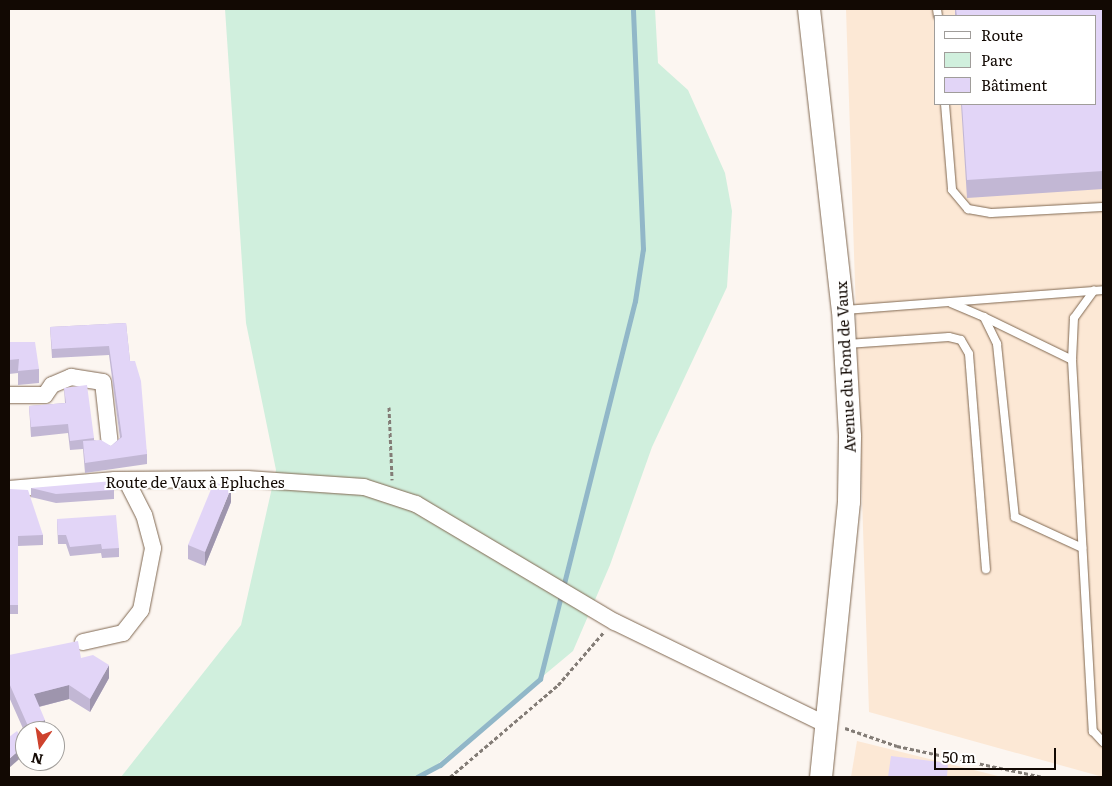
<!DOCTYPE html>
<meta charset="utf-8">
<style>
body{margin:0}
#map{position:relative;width:1112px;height:786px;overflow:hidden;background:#fcf6f1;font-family:Literata,serif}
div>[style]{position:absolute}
.built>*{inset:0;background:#fce8d5}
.green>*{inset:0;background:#d0efdd}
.stream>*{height:5px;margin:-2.5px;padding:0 2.5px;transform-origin:2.5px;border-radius:2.5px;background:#91b7c8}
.path>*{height:3px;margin-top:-1.5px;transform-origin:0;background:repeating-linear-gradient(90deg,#837c76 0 4px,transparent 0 6.5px)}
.roads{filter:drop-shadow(0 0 1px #806851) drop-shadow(0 0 1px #806851)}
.lane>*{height:8px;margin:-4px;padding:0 4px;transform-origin:4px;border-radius:4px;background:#fff}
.street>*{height:16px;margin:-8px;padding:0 8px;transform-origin:8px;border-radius:8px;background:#fff}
.secondary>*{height:22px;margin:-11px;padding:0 11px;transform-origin:11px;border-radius:11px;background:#fff}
.wall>*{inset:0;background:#c2b7d4}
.shaded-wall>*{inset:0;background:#9e95ad}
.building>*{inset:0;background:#e2d5f7}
span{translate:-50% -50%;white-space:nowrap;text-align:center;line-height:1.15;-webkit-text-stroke:4px #fff;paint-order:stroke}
.street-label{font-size:15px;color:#120903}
.frame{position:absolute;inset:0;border:10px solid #120903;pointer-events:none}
.legend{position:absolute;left:934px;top:15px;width:162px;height:90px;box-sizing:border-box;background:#fff;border:1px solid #a09d9a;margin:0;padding:6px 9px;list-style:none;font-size:15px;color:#120903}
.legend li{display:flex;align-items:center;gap:10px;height:25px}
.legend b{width:25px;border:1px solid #a09d9a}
.north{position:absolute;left:15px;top:721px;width:50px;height:50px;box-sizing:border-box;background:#fff;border:1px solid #a09d9a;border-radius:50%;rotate:193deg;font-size:14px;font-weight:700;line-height:20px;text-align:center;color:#120903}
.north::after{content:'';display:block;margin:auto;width:18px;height:22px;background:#ce422d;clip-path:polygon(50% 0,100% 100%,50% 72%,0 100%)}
.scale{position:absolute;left:934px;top:748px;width:122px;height:22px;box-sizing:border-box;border:2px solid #120903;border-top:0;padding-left:6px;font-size:15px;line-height:18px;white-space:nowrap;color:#120903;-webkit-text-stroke:4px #fff;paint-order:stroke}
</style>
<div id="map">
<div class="built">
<div style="clip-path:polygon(evenodd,846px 9px,1103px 9px,1103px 777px,869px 712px,846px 9px,936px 16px,1096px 16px,1096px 104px,936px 104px,936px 16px)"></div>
<div style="clip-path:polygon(857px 741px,1002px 777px,851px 777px)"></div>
</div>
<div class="green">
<div style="clip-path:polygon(225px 9px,655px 9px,658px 63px,688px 90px,725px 173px,732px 211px,727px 287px,652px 447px,610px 565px,573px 651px,422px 777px,121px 777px,241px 625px,276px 470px,246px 323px)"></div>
</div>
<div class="stream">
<div style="left:417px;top:777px;width:26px;rotate:-28deg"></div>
<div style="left:440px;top:765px;width:132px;rotate:-40.7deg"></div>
<div style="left:540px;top:679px;width:390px;rotate:-75.9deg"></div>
<div style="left:635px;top:301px;width:53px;rotate:-81.3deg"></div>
<div style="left:643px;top:249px;width:240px;rotate:-92.4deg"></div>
</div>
<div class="path">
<div style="left:389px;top:407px;width:73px;rotate:87.6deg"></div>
<div style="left:845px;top:728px;width:55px;rotate:19.1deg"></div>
<div style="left:897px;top:746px;width:149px;rotate:12deg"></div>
<div style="left:450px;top:777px;width:142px;rotate:-40.4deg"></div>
<div style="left:558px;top:685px;width:69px;rotate:-49.1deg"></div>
</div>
<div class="roads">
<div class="lane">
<div style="left:937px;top:9px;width:7px;rotate:82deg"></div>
<div style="left:945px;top:104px;width:86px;rotate:85.3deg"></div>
<div style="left:952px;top:190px;width:25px;rotate:50deg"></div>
<div style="left:968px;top:209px;width:23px;rotate:10deg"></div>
<div style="left:991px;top:213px;width:112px;rotate:-3.1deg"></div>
<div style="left:951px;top:303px;width:36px;rotate:23deg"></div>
<div style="left:984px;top:317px;width:30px;rotate:64deg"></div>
<div style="left:997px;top:344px;width:174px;rotate:84.1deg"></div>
<div style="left:1015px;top:517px;width:74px;rotate:24.8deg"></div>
<div style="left:845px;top:310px;width:259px;rotate:-4.4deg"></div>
<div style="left:984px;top:317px;width:98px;rotate:26deg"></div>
<div style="left:1072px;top:360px;width:372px;rotate:86.8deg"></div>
<div style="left:1093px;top:731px;width:15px;rotate:48deg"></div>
<div style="left:847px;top:344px;width:102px;rotate:-3.9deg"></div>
<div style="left:949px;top:337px;width:12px;rotate:14deg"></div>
<div style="left:961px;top:340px;width:16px;rotate:60deg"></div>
<div style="left:969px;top:354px;width:216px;rotate:85.5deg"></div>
<div style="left:1072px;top:360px;width:42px;rotate:-87.3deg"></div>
<div style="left:1074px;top:318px;width:34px;rotate:-54deg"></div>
</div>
<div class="street">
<div style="left:9px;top:395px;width:36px"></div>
<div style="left:45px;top:395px;width:12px;rotate:-55deg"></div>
<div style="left:52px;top:385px;width:21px;rotate:-23deg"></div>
<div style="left:71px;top:377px;width:32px;rotate:9deg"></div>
<div style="left:103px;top:382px;width:63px;rotate:83.7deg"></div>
<div style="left:9px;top:489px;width:106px;rotate:-4.9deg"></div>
<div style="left:115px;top:480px;width:132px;rotate:-0.4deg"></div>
<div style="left:247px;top:479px;width:117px;rotate:3.9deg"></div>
<div style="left:364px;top:487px;width:55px;rotate:18.1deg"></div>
<div style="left:416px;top:504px;width:231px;rotate:30.7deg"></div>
<div style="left:615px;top:622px;width:236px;rotate:25.9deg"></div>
<div style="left:83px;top:642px;width:41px;rotate:-12.7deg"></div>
<div style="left:123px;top:633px;width:29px;rotate:-52deg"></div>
<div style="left:141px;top:610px;width:63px;rotate:-79deg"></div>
<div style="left:153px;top:548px;width:34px;rotate:-105deg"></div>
<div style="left:144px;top:515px;width:39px;rotate:-117deg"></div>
</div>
<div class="secondary">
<div style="left:809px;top:9px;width:303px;rotate:83.6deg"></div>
<div style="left:843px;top:310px;width:127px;rotate:86.8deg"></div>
<div style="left:850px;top:437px;width:65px;rotate:90.9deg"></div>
<div style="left:849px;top:502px;width:276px;rotate:95.8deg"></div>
</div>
</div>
<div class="wall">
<div style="clip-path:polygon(955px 9px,1103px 9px,1103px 189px,967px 198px,961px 104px,1096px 104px,1096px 16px,955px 16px)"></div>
<div style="clip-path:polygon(126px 323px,130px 361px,147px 454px,147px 464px,85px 473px,83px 449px,70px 450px,68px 433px,31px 437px,29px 406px,65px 403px,64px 388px,94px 438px,94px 440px,111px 446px,120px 438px,109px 355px,52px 358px,50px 327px)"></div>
<div style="clip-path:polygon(9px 342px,39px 369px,39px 383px,18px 385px,18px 373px,9px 374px)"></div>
<div style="clip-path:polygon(31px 488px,114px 490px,114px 499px,56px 503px,31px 497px)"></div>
<div style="clip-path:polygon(9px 489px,43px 535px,43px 545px,18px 546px,18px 614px,9px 614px)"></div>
<div style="clip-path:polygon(231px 502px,205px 566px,188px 559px,188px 545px)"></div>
<div style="clip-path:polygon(57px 519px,119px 548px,119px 557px,102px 558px,101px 553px,70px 556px,66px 544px,58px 544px)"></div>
<div style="clip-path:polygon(9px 655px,81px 658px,109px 678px,90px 712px,69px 699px,39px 707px,45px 731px,25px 731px,25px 733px,9px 697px)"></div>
</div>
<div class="shaded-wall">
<div style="clip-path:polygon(231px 488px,231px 502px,205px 566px,205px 552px)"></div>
<div style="clip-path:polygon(109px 665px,109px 678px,90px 712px,90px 699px)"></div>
<div style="clip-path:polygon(69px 685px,69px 699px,34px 708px,34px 694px)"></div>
<div style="clip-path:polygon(45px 720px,45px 731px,28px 731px,28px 726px)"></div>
<div style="clip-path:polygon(25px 745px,25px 754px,9px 768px,9px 759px)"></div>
</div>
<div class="building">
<div style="clip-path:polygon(956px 9px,1103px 9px,1103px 171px,967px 180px,962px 104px,1096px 104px,1096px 16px,957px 16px)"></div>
<div style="clip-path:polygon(126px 323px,130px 361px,135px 361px,141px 381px,147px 454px,85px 463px,83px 441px,101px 440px,111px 446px,122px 437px,109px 346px,52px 349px,50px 327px)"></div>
<div style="clip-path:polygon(9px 342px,35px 342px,39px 369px,18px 371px,19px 359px,9px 360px)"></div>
<div style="clip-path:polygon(87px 385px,94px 438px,70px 441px,68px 424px,31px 427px,29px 406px,66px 403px,64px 388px)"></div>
<div style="clip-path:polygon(113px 481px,114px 490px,56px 494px,31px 488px)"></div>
<div style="clip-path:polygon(214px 482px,231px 488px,205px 552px,188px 545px)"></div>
<div style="clip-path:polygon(9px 489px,28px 490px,43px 535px,18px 536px,18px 605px,9px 605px)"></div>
<div style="clip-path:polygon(116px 515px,119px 548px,102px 549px,101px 544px,70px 547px,66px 535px,58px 535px,57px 519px)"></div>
<div style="clip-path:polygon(78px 641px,81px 658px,93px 655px,109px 665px,90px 699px,69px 685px,34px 694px,45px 720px,28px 726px,9px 683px,9px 655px)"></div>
<div style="clip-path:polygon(17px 731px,25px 743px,25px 745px,9px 759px,9px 737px)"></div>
<div style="clip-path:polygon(891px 756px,948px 763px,947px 777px,888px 777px)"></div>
</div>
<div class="street-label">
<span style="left:845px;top:367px;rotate:-93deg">Avenue du Fond de Vaux</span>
<span style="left:195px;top:482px">Route de Vaux à Epluches</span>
</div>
<div class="frame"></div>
<ul class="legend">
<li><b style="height:6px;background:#fff"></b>Route</li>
<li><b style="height:14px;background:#d0efdd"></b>Parc</li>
<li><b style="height:14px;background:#e2d5f7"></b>Bâtiment</li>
</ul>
<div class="north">N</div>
<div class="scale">50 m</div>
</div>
